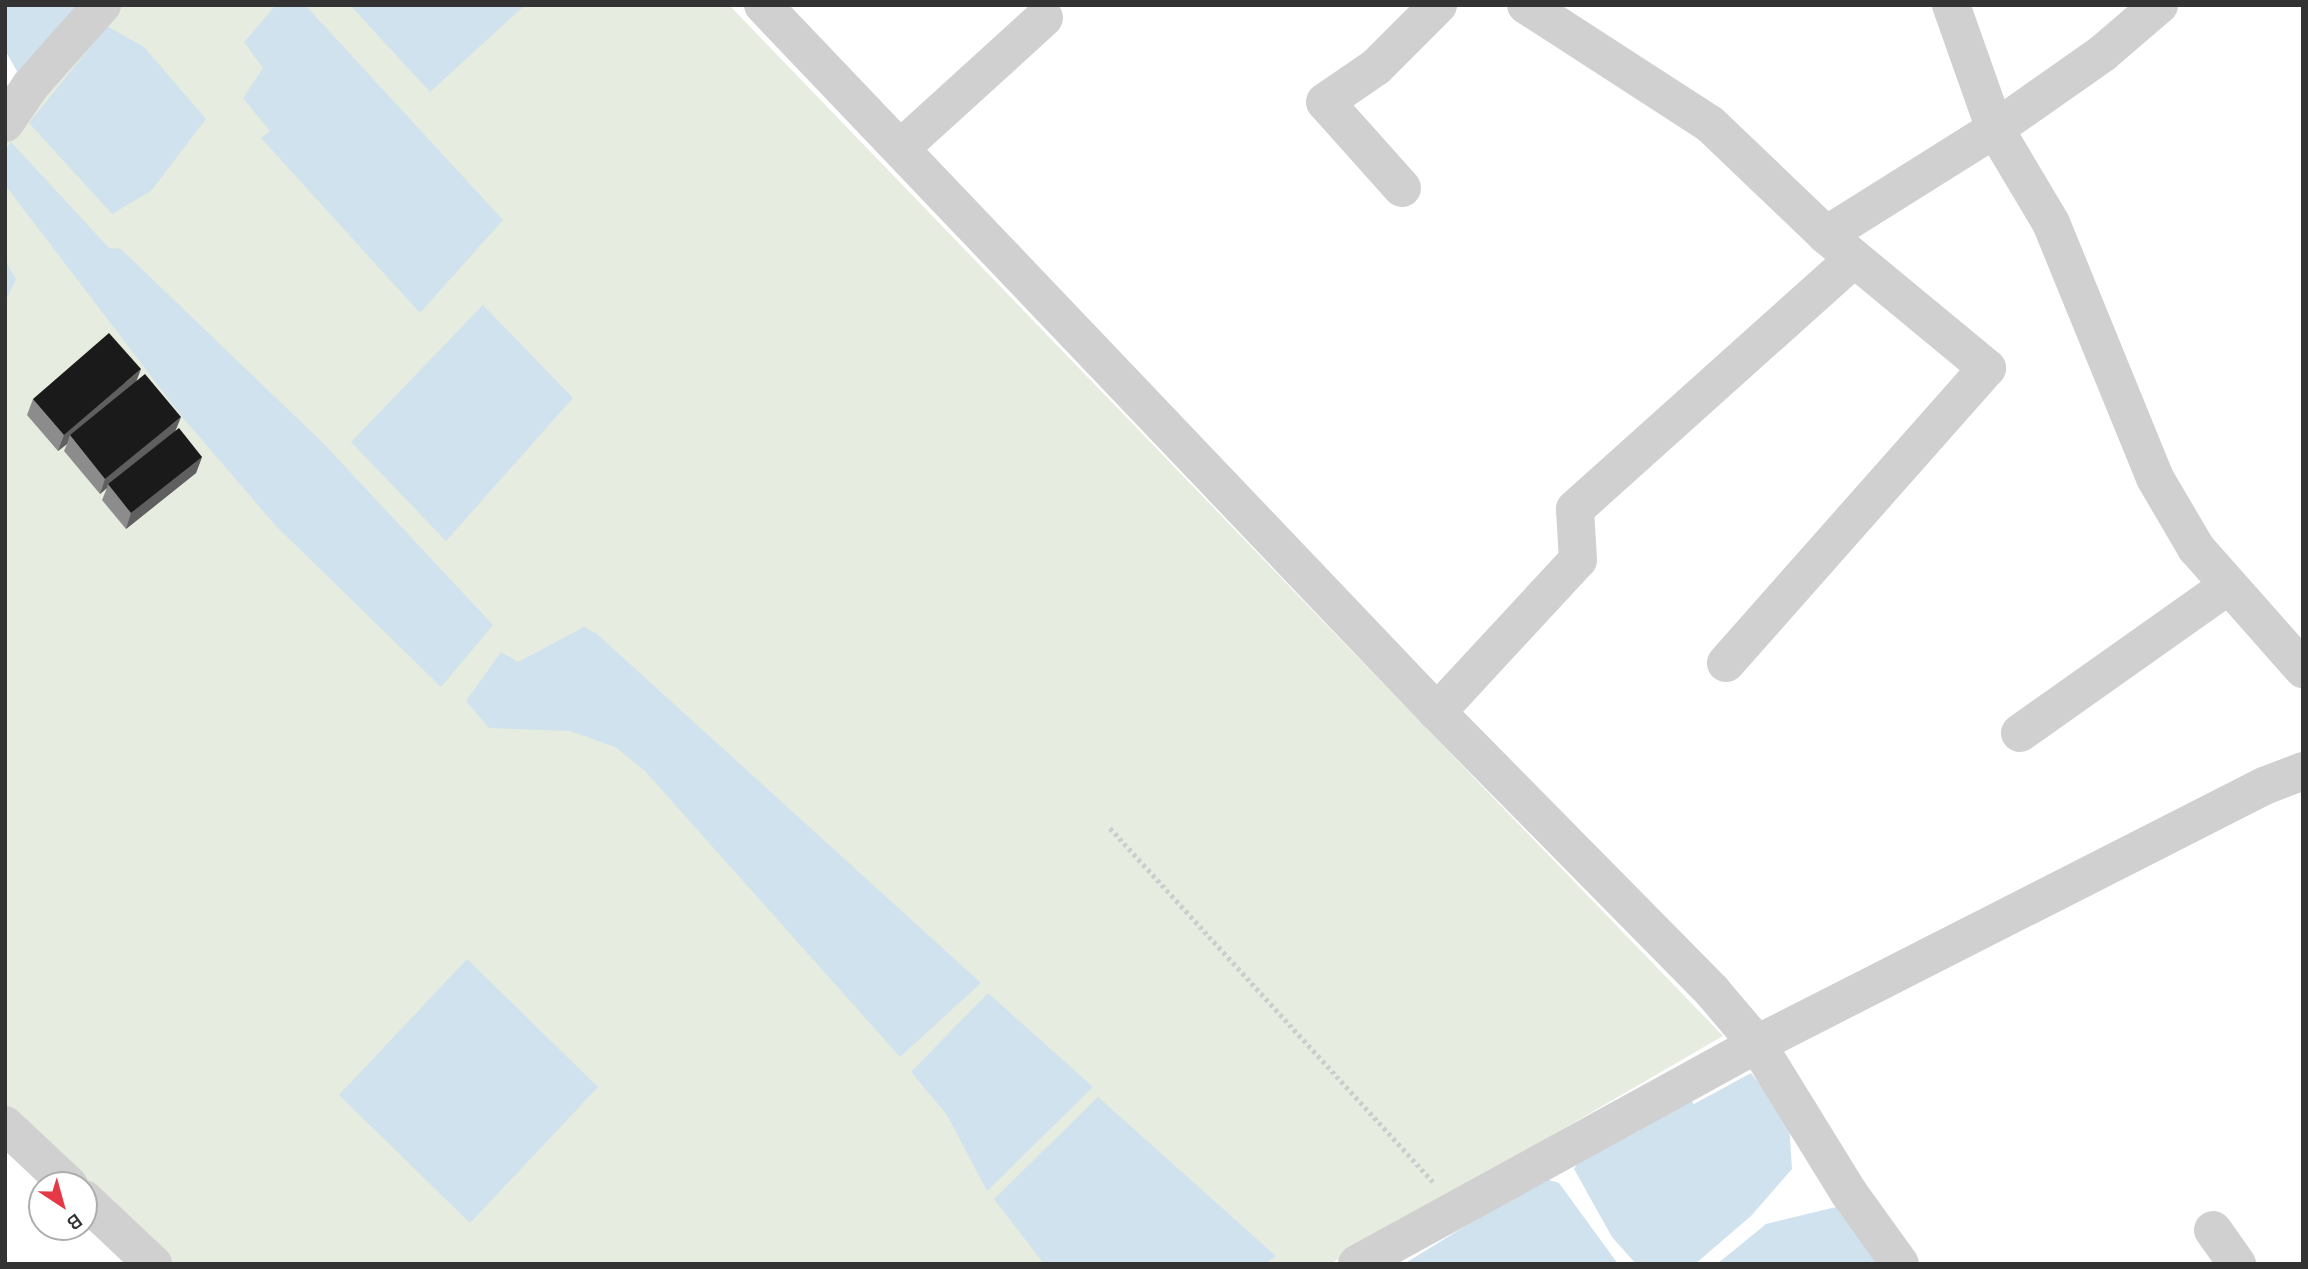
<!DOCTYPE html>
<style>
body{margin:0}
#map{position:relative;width:2308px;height:1269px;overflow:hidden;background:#fff;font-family:"Nunito Sans",sans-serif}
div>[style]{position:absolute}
.green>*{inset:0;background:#e6ecdf}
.water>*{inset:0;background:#cfe2ee}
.path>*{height:4.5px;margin-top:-2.25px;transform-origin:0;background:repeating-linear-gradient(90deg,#cdcdcd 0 3.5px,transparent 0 7px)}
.minor>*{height:38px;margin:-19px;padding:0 19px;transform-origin:19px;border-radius:19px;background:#d0d0d0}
.wall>*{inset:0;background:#8c8c8c}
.shaded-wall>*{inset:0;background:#5f5f5f}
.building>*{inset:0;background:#1a1a1a}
span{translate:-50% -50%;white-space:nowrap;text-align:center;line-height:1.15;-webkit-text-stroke:7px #fff;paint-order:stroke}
.frame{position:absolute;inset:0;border:7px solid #333;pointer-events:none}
.north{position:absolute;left:28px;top:1171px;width:70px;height:70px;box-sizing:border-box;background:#fff;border:2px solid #adadad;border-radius:50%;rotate:144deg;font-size:19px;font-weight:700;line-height:28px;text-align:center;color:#333}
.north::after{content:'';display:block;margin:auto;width:24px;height:32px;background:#e63946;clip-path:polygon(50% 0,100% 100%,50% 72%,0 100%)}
</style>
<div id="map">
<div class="green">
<div style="clip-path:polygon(116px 5px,729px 5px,1723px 1036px,1330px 1264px,171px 1264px,5px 1108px,5px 140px)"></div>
</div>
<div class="water">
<div style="clip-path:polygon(5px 5px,79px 5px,18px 73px,5px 50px)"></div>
<div style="clip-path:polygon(276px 5px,305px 5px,503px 220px,420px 313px,261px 138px,270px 131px,243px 98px,263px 68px,244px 42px)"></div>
<div style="clip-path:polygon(350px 5px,525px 5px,430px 92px)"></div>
<div style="clip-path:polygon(107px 26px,144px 47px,206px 119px,151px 191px,112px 214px,29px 123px)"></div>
<div style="clip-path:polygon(11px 142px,109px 248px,121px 249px,324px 444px,493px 625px,441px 687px,276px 526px,183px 418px,5px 185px,5px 150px)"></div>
<div style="clip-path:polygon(5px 260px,16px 279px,5px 302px)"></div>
<div style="clip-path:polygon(483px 305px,573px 398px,446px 541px,351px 442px)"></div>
<div style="clip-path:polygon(584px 627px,597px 634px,981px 983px,900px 1057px,644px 770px,615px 747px,570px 731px,489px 728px,466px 701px,501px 652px,518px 662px)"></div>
<div style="clip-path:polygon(467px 959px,598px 1087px,470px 1223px,339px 1095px)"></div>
<div style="clip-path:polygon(988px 993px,1093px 1087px,987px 1191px,947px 1115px,911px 1072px)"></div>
<div style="clip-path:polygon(1751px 1073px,1789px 1122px,1792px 1169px,1751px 1216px,1695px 1264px,1636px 1264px,1612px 1237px,1574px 1169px,1581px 1157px,1689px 1098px,1694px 1104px)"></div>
<div style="clip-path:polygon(1098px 1097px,1276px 1256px,1264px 1264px,1044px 1264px,994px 1199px)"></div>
<div style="clip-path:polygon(1543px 1178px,1559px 1183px,1618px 1264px,1404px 1264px)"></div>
<div style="clip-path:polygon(1836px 1207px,1879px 1264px,1717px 1264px,1766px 1224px)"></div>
</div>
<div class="path">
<div style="left:1110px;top:828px;width:479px;rotate:47.6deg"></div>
</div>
<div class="minor">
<div style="left:763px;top:5px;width:977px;rotate:46.37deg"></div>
<div style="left:1437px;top:712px;width:392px;rotate:45.4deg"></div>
<div style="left:1712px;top:991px;width:70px;rotate:49.7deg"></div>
<div style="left:1757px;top:1044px;width:175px;rotate:58.3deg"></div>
<div style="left:1849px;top:1193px;width:87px;rotate:54.3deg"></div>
<div style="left:1526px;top:5px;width:219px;rotate:32.9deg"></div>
<div style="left:1710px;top:124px;width:161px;rotate:43.7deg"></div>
<div style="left:1826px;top:235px;width:209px;rotate:39.6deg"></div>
<div style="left:1987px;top:368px;width:394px;rotate:131.5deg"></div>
<div style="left:1951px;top:5px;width:132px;rotate:70.5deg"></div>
<div style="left:1995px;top:129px;width:109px;rotate:59.2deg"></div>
<div style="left:2051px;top:223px;width:275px;rotate:67.8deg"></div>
<div style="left:2155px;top:478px;width:81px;rotate:59.6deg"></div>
<div style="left:2196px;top:548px;width:162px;rotate:48.5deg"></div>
<div style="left:5px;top:123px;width:46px;rotate:-55.6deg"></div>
<div style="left:31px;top:85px;width:107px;rotate:-48.4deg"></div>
<div style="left:902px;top:147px;width:192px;rotate:-42.3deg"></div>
<div style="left:1402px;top:188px;width:115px;rotate:-131.8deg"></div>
<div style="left:1325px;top:102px;width:62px;rotate:-34.5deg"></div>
<div style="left:1376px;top:67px;width:88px;rotate:-45deg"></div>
<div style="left:1826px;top:235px;width:199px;rotate:-32.1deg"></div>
<div style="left:1995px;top:129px;width:132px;rotate:-35.1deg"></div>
<div style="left:2103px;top:53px;width:74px;rotate:-40.6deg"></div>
<div style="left:1437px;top:712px;width:207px;rotate:-47.2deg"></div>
<div style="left:1578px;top:560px;width:51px;rotate:-93.4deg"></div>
<div style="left:1575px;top:509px;width:375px;rotate:-41.9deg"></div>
<div style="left:2020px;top:733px;width:255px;rotate:-35.3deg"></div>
<div style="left:5px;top:1125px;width:88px;rotate:43.2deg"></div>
<div style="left:84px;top:1199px;width:95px;rotate:43.3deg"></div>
<div style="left:2213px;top:1230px;width:42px;rotate:54.8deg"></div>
<div style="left:1357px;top:1264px;width:457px;rotate:-28.8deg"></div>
<div style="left:1757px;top:1044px;width:569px;rotate:-26.97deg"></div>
<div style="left:2264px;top:786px;width:42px;rotate:-21deg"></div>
</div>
<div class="wall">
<div style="clip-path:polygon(136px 381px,175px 431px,202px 457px,196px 473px,126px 529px,102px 500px,107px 488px,100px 494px,64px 451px,67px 444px,58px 451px,27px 415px,33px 399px)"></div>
</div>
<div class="shaded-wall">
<div style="clip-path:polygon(141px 369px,135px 385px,70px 435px,67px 444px,58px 451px,64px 435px)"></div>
<div style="clip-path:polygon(181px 417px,175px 432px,108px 484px,107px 488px,100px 494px,105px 479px)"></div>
<div style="clip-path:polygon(202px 457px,196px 473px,126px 529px,131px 513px)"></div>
</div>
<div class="building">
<div style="clip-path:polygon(109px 333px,141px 369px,64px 435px,33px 399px)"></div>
<div style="clip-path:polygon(145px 374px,181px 417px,105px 479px,70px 435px)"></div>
<div style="clip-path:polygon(179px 428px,202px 457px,131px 513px,108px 484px)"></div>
</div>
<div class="frame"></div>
<div class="north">B</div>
</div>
